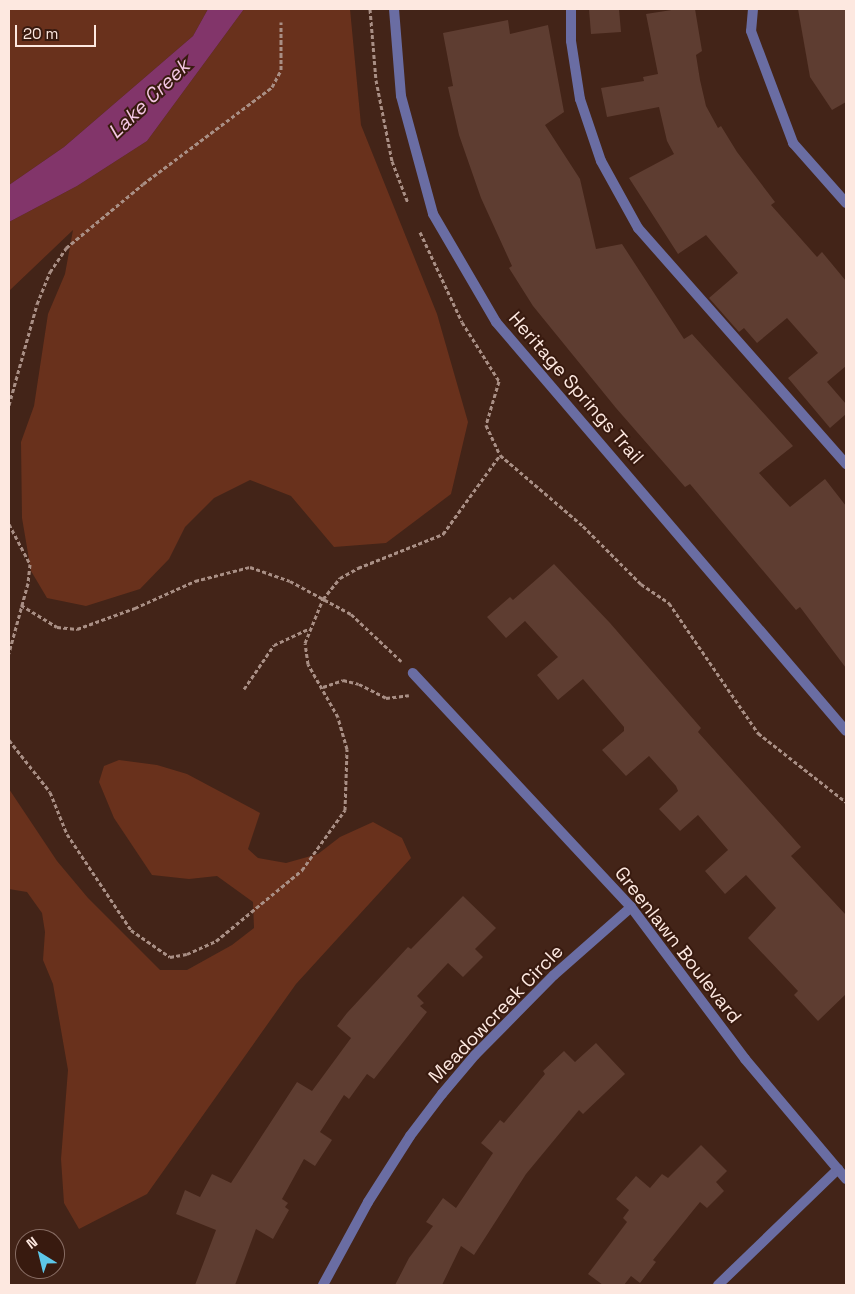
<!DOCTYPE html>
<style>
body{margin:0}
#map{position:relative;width:855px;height:1294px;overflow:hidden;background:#432418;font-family:"Space Grotesk",sans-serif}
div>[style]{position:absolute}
.green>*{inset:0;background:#69311c}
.water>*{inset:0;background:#82356a}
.building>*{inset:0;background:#5e3d31}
.path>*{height:3px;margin-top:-1.5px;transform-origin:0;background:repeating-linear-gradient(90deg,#a98f85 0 4px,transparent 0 6.5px)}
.service>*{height:10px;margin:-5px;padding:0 5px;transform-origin:5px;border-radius:5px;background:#6a6da3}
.minor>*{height:10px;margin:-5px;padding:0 5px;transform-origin:5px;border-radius:5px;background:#6a6da3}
.tertiary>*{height:10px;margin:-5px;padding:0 5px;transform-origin:5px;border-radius:5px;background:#6a6da3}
span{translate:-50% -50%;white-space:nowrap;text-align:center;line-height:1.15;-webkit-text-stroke:4px #381a0f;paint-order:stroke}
.street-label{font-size:19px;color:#fde8e0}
.water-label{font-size:20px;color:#f4c7e3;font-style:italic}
.frame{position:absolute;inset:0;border:10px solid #fde8e0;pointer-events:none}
.north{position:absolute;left:15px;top:1229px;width:50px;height:50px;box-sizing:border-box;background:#381a0f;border:1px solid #876c63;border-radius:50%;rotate:324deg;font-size:14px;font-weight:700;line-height:20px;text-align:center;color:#fde8e0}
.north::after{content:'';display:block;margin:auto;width:18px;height:22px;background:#5dc7e8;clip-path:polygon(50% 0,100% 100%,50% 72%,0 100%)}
.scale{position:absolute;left:15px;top:25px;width:81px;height:22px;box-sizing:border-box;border:2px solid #fde8e0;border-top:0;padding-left:6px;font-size:15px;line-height:18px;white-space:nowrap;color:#fde8e0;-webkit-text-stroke:4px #381a0f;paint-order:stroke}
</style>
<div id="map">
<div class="green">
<div style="clip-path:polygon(9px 9px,208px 9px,193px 36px,64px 147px,9px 185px)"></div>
<div style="clip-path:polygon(244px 9px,350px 9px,361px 125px,437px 314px,468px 422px,451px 494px,386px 543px,334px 547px,291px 496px,250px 480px,214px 498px,185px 527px,169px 559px,140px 589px,86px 606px,47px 598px,31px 571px,22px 518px,21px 442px,34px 406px,48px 314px,65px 274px,73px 230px,9px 291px,9px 222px,77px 186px,147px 141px)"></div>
<div style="clip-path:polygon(119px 760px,157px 765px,187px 774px,260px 813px,248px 849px,258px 858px,286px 863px,318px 854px,340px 837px,373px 822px,402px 838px,411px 858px,296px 984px,147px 1194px,79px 1229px,64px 1203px,61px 1159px,68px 1070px,53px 984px,43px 960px,45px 932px,42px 913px,27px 892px,9px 889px,9px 789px,57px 861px,88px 898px,160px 970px,187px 970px,232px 945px,254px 928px,253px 902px,217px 876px,189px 879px,152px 875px,114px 818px,99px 782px,104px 766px)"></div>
</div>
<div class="water">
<div style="clip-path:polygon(208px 9px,244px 9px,147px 141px,77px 186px,9px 222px,9px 185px,64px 147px,193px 36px)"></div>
</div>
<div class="building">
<div style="clip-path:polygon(589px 9px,619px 9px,621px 32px,591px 34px)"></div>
<div style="clip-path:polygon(678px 9px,695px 9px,702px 51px,696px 55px,700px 80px,706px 106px,718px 128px,721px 126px,737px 152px,775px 202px,771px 205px,817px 257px,822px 252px,846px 281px,846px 366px,827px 382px,846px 404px,846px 414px,830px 428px,788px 378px,818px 353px,787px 318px,757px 343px,744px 328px,739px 332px,709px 298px,738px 273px,706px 235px,678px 254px,629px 178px,674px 154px,667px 141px,659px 107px,607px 117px,601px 88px,644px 81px,643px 77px,658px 74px,646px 14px)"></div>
<div style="clip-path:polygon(798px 9px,846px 9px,846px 102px,832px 110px,810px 77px)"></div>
<div style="clip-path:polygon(508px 20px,510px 34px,548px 25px,564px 112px,545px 125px,580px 179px,596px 249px,622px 244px,684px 339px,692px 334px,793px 446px,759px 473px,790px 507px,825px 479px,846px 506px,846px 668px,800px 607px,796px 610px,690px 484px,685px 487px,616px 408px,533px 306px,509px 268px,512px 266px,481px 198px,459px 135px,448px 87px,453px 86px,443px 33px)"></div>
<div style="clip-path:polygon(554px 564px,610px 623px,701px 728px,698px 732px,801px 847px,791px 856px,846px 915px,846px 994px,818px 1021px,794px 995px,798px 991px,748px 938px,776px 908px,746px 875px,725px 894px,705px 871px,728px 850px,698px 815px,680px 831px,659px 809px,678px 791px,676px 786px,649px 756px,626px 776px,602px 750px,624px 731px,624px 727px,583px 679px,558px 700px,537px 675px,558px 657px,525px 621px,506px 638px,487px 617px,510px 597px,513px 600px)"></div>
<div style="clip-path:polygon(463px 896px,496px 928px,475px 949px,483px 957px,463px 977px,448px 963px,417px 996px,424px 1003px,420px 1006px,427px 1012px,374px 1079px,367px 1074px,349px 1099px,344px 1095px,320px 1132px,332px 1140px,315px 1166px,304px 1159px,282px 1199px,288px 1203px,285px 1207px,289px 1210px,273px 1239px,256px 1229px,235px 1285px,195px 1285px,216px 1230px,176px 1214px,185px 1190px,200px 1197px,212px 1174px,231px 1183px,297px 1082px,312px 1091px,351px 1038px,337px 1026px,347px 1013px,408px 947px,411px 949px)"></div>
<div style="clip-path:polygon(596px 1043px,625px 1074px,583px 1114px,579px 1110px,526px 1174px,474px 1255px,461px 1246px,442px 1285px,395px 1285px,409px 1258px,433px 1226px,426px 1222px,443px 1198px,456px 1208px,493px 1153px,481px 1143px,500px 1120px,504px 1123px,545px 1074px,543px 1071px,564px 1051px,575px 1062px)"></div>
<div style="clip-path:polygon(701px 1145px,727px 1171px,716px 1182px,724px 1191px,707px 1208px,700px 1202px,653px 1260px,656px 1262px,640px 1283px,631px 1276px,624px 1285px,603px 1285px,588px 1274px,627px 1222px,623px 1218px,629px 1210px,616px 1199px,636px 1176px,650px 1188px,662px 1174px,668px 1178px)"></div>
</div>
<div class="path">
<div style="left:370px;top:9px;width:71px;rotate:85.2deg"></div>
<div style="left:376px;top:80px;width:83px;rotate:78.8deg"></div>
<div style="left:392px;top:161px;width:45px;rotate:69.1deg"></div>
<div style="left:420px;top:232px;width:99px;rotate:65deg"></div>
<div style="left:462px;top:322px;width:70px;rotate:57.9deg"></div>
<div style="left:499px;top:381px;width:46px;rotate:106.5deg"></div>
<div style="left:486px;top:425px;width:33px;rotate:65deg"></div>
<div style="left:9px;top:405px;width:105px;rotate:-74.5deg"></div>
<div style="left:37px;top:304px;width:35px;rotate:-68deg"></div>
<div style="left:50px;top:272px;width:29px;rotate:-56deg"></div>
<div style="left:66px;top:248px;width:100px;rotate:-39.7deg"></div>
<div style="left:143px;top:184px;width:161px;rotate:-36.9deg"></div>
<div style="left:272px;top:87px;width:19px;rotate:-62deg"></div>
<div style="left:281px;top:70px;width:48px;rotate:-90deg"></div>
<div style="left:9px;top:524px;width:45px;rotate:62.3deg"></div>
<div style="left:30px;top:564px;width:19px;rotate:96deg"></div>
<div style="left:28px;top:583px;width:73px;rotate:105.2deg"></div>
<div style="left:21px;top:605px;width:42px;rotate:31.4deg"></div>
<div style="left:57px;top:627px;width:20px;rotate:6deg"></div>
<div style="left:77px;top:629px;width:62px;rotate:-19.9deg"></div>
<div style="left:135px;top:608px;width:66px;rotate:-24.2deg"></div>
<div style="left:195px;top:581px;width:57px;rotate:-14.3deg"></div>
<div style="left:250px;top:567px;width:42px;rotate:19.3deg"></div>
<div style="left:290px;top:581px;width:69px;rotate:28.4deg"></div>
<div style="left:351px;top:614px;width:69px;rotate:43.2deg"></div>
<div style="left:323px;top:687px;width:21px;rotate:-19deg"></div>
<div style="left:343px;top:680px;width:16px;rotate:14deg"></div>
<div style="left:359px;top:684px;width:30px;rotate:27deg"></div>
<div style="left:386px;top:698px;width:23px;rotate:-7deg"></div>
<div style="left:244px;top:689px;width:53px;rotate:-55.7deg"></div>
<div style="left:274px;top:645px;width:38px;rotate:-25deg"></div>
<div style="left:9px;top:740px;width:66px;rotate:51.7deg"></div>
<div style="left:50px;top:792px;width:45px;rotate:68deg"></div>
<div style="left:67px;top:834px;width:115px;rotate:56.3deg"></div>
<div style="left:131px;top:930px;width:47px;rotate:34.7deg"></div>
<div style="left:170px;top:957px;width:17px;rotate:-10deg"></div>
<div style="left:187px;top:954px;width:32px;rotate:-24deg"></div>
<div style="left:216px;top:941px;width:112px;rotate:-39.5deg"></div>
<div style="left:302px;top:870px;width:74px;rotate:-54.4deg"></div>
<div style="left:345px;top:810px;width:61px;rotate:-88.1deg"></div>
<div style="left:347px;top:749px;width:33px;rotate:-106deg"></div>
<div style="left:338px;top:717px;width:61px;rotate:-119.5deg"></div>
<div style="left:308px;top:664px;width:21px;rotate:-98deg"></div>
<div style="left:305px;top:643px;width:48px;rotate:-67.8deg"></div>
<div style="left:323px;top:599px;width:27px;rotate:-51deg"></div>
<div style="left:340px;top:578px;width:21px;rotate:-29deg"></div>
<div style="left:358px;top:568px;width:92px;rotate:-21.8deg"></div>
<div style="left:443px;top:534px;width:97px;rotate:-54.2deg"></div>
<div style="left:500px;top:455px;width:109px;rotate:40.5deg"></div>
<div style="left:583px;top:526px;width:82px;rotate:45deg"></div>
<div style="left:641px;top:584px;width:34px;rotate:34deg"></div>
<div style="left:669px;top:603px;width:158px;rotate:55.6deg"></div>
<div style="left:758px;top:733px;width:112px;rotate:38.1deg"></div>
</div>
<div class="service">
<div style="left:571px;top:9px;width:32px;rotate:90deg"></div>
<div style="left:571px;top:41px;width:59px;rotate:81.2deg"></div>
<div style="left:580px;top:99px;width:65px;rotate:71.3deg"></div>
<div style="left:601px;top:161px;width:77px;rotate:61.1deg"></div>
<div style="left:638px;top:228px;width:315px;rotate:48.6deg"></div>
</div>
<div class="minor">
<div style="left:394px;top:9px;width:87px;rotate:85.4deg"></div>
<div style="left:401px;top:96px;width:122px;rotate:74.8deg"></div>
<div style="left:433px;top:214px;width:125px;rotate:59.7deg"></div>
<div style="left:496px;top:322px;width:538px;rotate:49.44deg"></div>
<div style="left:753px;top:9px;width:22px;rotate:95deg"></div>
<div style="left:751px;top:31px;width:120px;rotate:69.4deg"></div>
<div style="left:793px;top:143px;width:80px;rotate:48.5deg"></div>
<div style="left:323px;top:1285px;width:94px;rotate:-61.5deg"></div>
<div style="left:368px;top:1202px;width:78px;rotate:-57.5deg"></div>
<div style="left:410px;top:1136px;width:53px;rotate:-52.7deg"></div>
<div style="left:442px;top:1094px;width:51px;rotate:-49.8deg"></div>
<div style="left:475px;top:1055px;width:112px;rotate:-45.4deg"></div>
<div style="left:554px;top:975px;width:103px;rotate:-41.4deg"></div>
<div style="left:631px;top:907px;width:320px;rotate:-133deg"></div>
<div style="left:718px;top:1285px;width:167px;rotate:-44deg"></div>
</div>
<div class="tertiary">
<div style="left:631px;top:907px;width:190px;rotate:53.1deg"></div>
<div style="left:745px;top:1059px;width:157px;rotate:49.9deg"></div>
</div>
<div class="street-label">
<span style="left:576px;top:388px;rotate:49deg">Heritage Springs Trail</span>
<span style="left:678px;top:945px;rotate:52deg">Greenlawn Boulevard</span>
<span style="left:496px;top:1014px;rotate:-46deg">Meadowcreek Circle</span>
</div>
<div class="water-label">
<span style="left:149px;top:99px;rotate:-44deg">Lake Creek</span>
</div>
<div class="frame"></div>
<div class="north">N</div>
<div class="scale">20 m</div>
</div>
